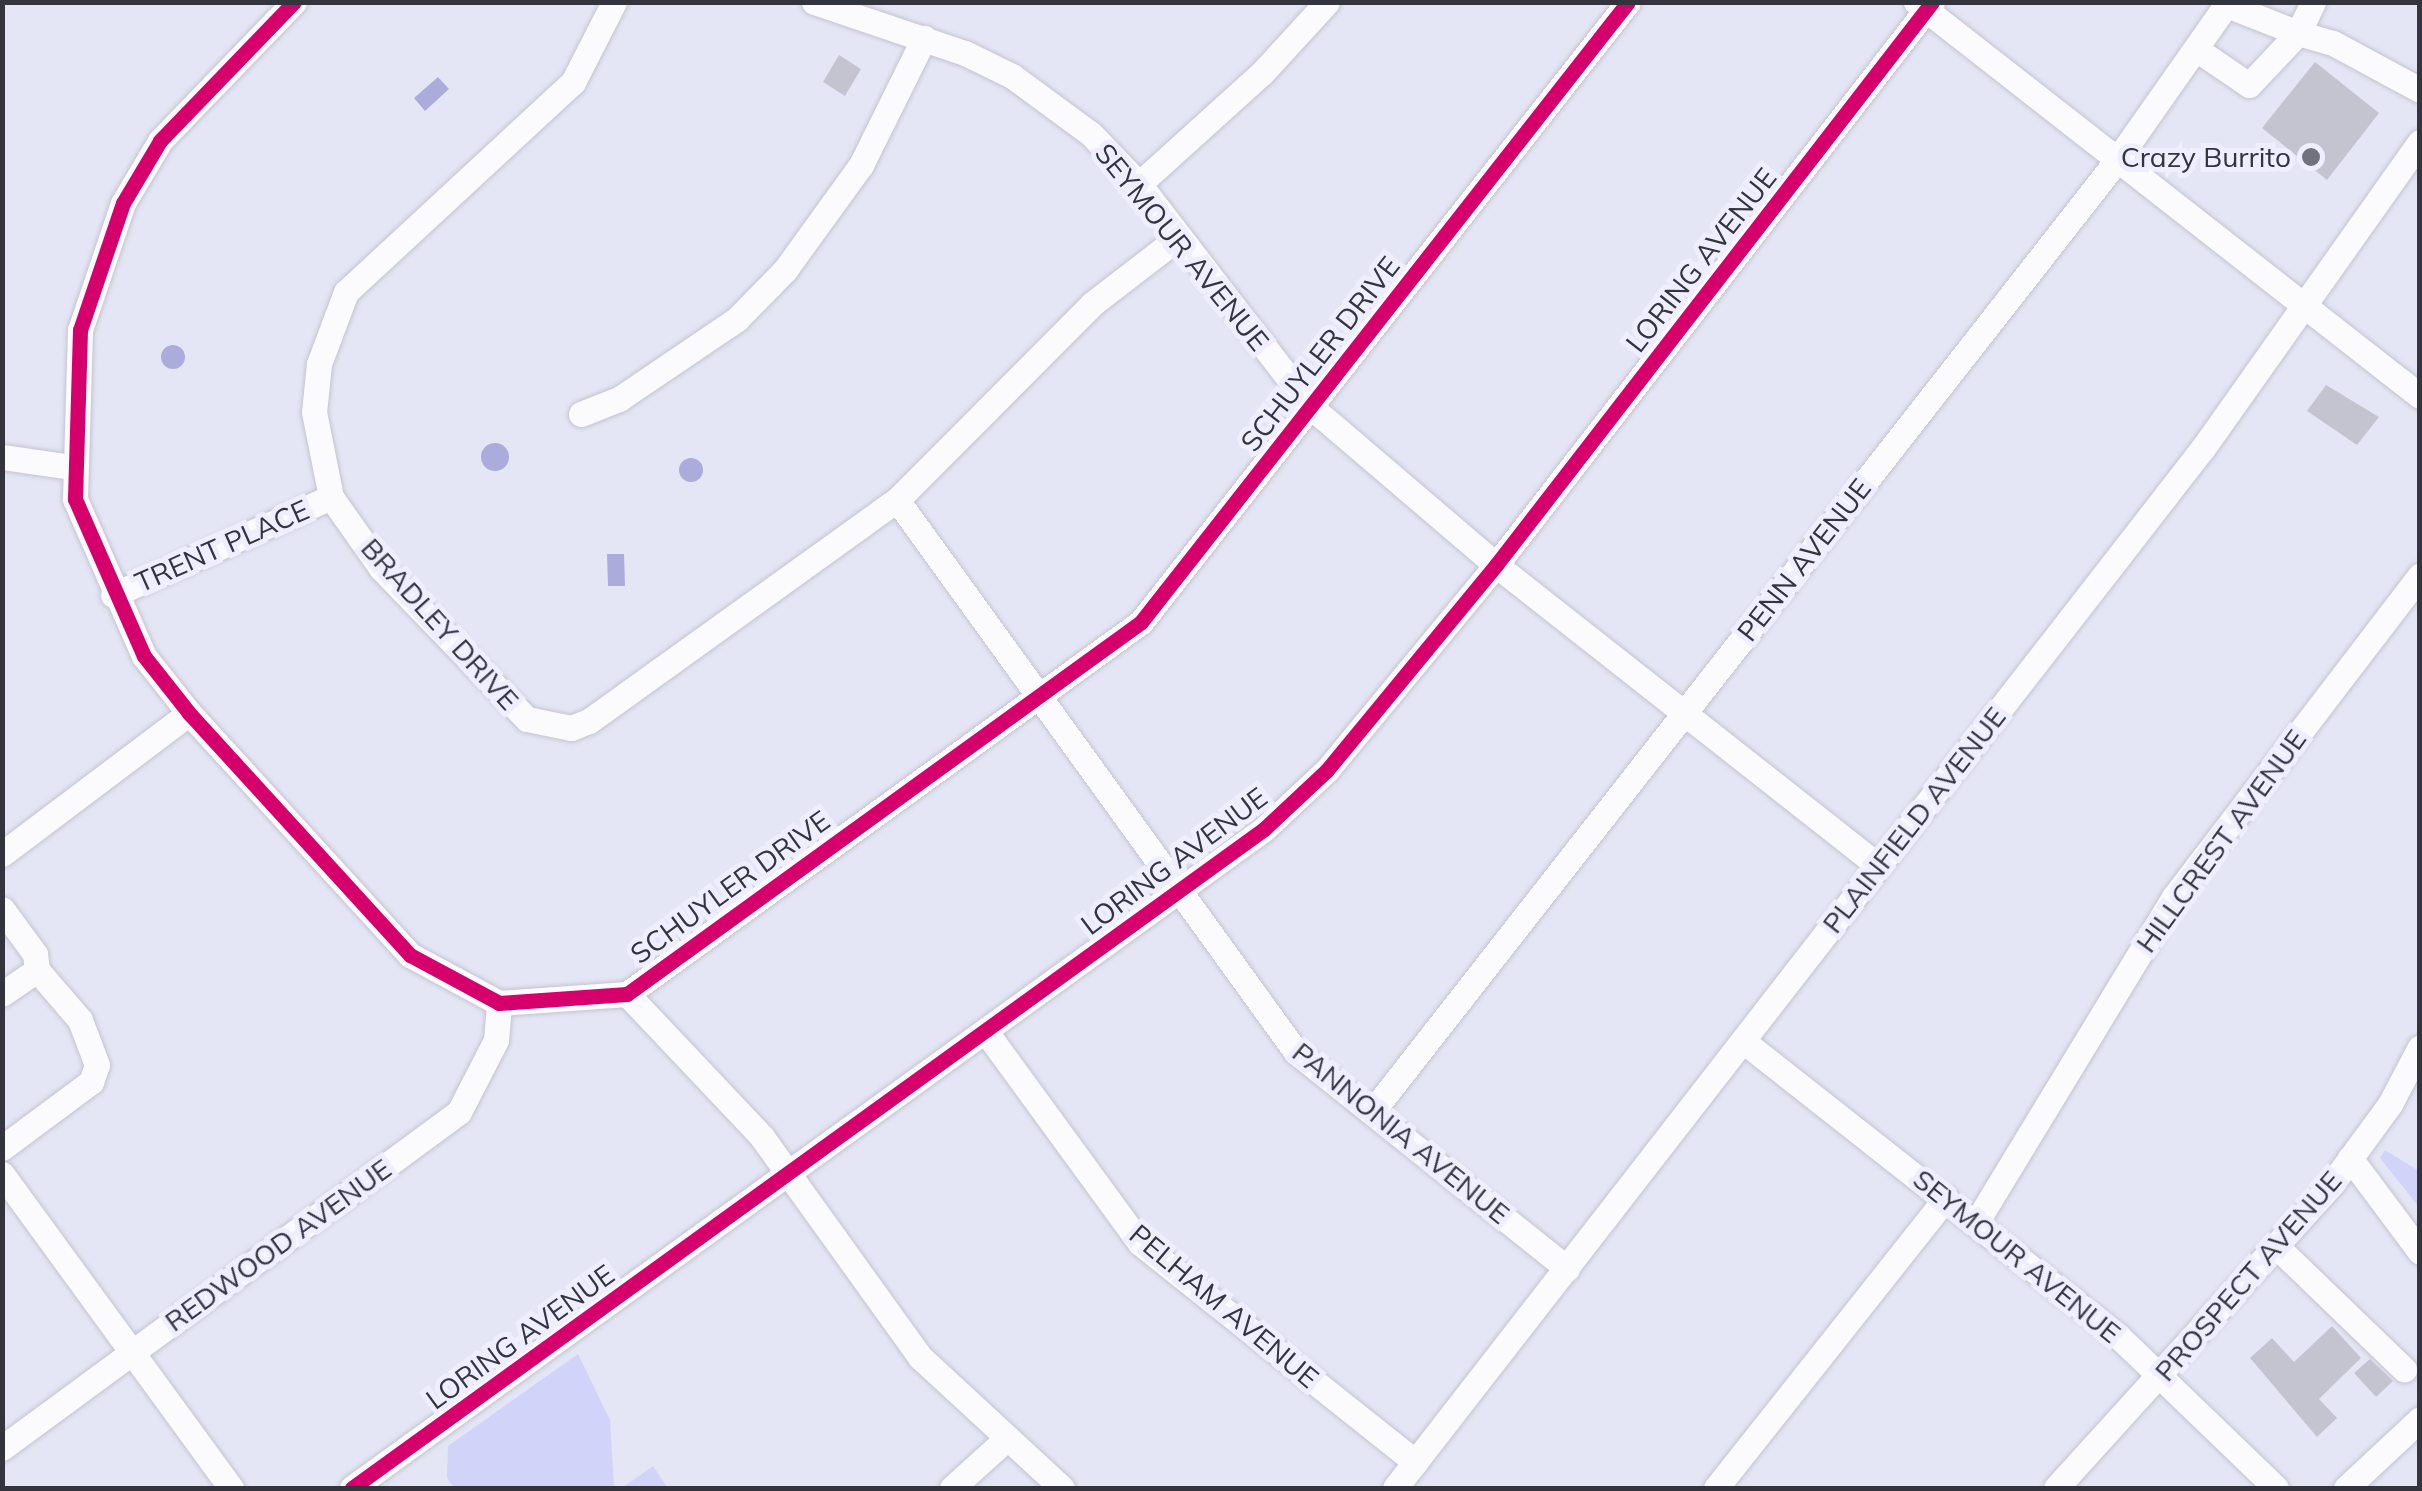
<!DOCTYPE html>
<style>
body{margin:0}
#map{position:relative;width:2422px;height:1491px;overflow:hidden;background:#e5e6f5;font-family:Mulish,sans-serif}
div>[style]{position:absolute}
.green>*{inset:0;background:#d2d3f8}
.water>*{inset:0;background:#acacdc}
.round{border-radius:50%}
.building>*{inset:0;background:#c4c4d1}
.roads{filter:drop-shadow(0 0 2px #c3c4d0) drop-shadow(0 0 2px #c3c4d0)}
.minor>*{height:25px;margin:-12.5px;padding:0 12.5px;transform-origin:12.5px;border-radius:12.5px;background:#fbfbfe}
.cycleway>*{height:15px;margin:-7.5px;padding:0 7.5px;transform-origin:7.5px;border-radius:7.5px;background:#d6006c}
.dots>*{width:28px;height:28px;translate:-50% -50%;box-sizing:border-box;border:5px solid #eef;border-radius:50%}
span{translate:-50% -50%;white-space:nowrap;text-align:center;line-height:1.15;-webkit-text-stroke:10px #eef;paint-order:stroke}
.poi-label{font-size:28px;color:#34343e}
.right{translate:-100% -50%;text-align:right}
.street-label{font-size:28px;color:#34343e}
.frame{position:absolute;inset:0;border:5px solid #34343e;pointer-events:none}
</style>
<div id="map">
<div class="green">
<div style="clip-path:polygon(2385px 1150px,2419px 1171px,2419px 1207px,2380px 1158px)"></div>
<div style="clip-path:polygon(578px 1354px,610px 1420px,614px 1488px,454px 1488px,447px 1478px,448px 1446px)"></div>
<div style="clip-path:polygon(653px 1466px,668px 1488px,622px 1488px)"></div>
</div>
<div class="water">
<div style="clip-path:polygon(438px 77px,449px 89px,425px 111px,414px 98px)"></div>
<div class="round" style="left:161px;top:345px;width:24px;height:24px"></div>
<div class="round" style="left:481px;top:443px;width:28px;height:28px"></div>
<div class="round" style="left:679px;top:458px;width:24px;height:24px"></div>
<div style="clip-path:polygon(607px 554px,624px 554px,625px 586px,608px 586px)"></div>
</div>
<div class="building">
<div style="clip-path:polygon(839px 55px,861px 69px,845px 96px,823px 82px)"></div>
<div style="clip-path:polygon(2315px 62px,2379px 113px,2327px 180px,2262px 128px)"></div>
<div style="clip-path:polygon(2326px 385px,2379px 417px,2357px 445px,2307px 411px)"></div>
<div style="clip-path:polygon(2332px 1326px,2361px 1358px,2319px 1399px,2337px 1418px,2317px 1437px,2250px 1358px,2272px 1338px,2294px 1362px)"></div>
<div style="clip-path:polygon(2370px 1359px,2393px 1381px,2376px 1397px,2354px 1373px)"></div>
</div>
<div class="roads">
<div class="minor">
<div style="left:294px;top:2px;width:193px;rotate:134deg"></div>
<div style="left:160px;top:141px;width:72px;rotate:120.8deg"></div>
<div style="left:123px;top:203px;width:134px;rotate:108.7deg"></div>
<div style="left:80px;top:330px;width:169px;rotate:91.7deg"></div>
<div style="left:75px;top:499px;width:171px;rotate:66.3deg"></div>
<div style="left:144px;top:656px;width:73px;rotate:51.7deg"></div>
<div style="left:189px;top:713px;width:328px;rotate:47.6deg"></div>
<div style="left:410px;top:955px;width:101px;rotate:28.3deg"></div>
<div style="left:499px;top:1003px;width:128px;rotate:-4deg"></div>
<div style="left:627px;top:994px;width:634px;rotate:-35.89deg"></div>
<div style="left:1141px;top:622px;width:788px;rotate:-51.85deg"></div>
<div style="left:614px;top:2px;width:90px;rotate:117.1deg"></div>
<div style="left:573px;top:82px;width:309px;rotate:137.2deg"></div>
<div style="left:346px;top:292px;width:77px;rotate:110.6deg"></div>
<div style="left:319px;top:364px;width:48px;rotate:95.9deg"></div>
<div style="left:314px;top:412px;width:87px;rotate:78.7deg"></div>
<div style="left:331px;top:497px;width:87px;rotate:54.8deg"></div>
<div style="left:381px;top:568px;width:210px;rotate:46deg"></div>
<div style="left:527px;top:719px;width:45px;rotate:11.6deg"></div>
<div style="left:571px;top:728px;width:19px;rotate:-21deg"></div>
<div style="left:589px;top:721px;width:379px;rotate:-35.7deg"></div>
<div style="left:897px;top:500px;width:276px;rotate:-45.1deg"></div>
<div style="left:1092px;top:304px;width:110px;rotate:-37.6deg"></div>
<div style="left:814px;top:2px;width:159px;rotate:18.7deg"></div>
<div style="left:965px;top:53px;width:52px;rotate:26.1deg"></div>
<div style="left:1012px;top:76px;width:98px;rotate:36.3deg"></div>
<div style="left:1091px;top:134px;width:69px;rotate:46.2deg"></div>
<div style="left:1139px;top:184px;width:280px;rotate:52.4deg"></div>
<div style="left:1310px;top:406px;width:245px;rotate:40.5deg"></div>
<div style="left:1496px;top:565px;width:486px;rotate:38.2deg"></div>
<div style="left:1916px;top:2px;width:640px;rotate:38.02deg"></div>
<div style="left:2227px;top:5px;width:76px;rotate:21.5deg"></div>
<div style="left:2298px;top:33px;width:34px;rotate:-64deg"></div>
<div style="left:2196px;top:49px;width:64px;rotate:34.2deg"></div>
<div style="left:2249px;top:85px;width:71px;rotate:-46.7deg"></div>
<div style="left:2298px;top:33px;width:36px;rotate:16deg"></div>
<div style="left:2333px;top:43px;width:99px;rotate:28.4deg"></div>
<div style="left:1139px;top:184px;width:166px;rotate:-42.1deg"></div>
<div style="left:1262px;top:73px;width:96px;rotate:-47.5deg"></div>
<div style="left:581px;top:414px;width:41px;rotate:-21.5deg"></div>
<div style="left:619px;top:399px;width:143px;rotate:-34.1deg"></div>
<div style="left:737px;top:319px;width:69px;rotate:-45.6deg"></div>
<div style="left:785px;top:270px;width:130px;rotate:-54.1deg"></div>
<div style="left:861px;top:165px;width:142px;rotate:-63.6deg"></div>
<div style="left:2px;top:457px;width:71px;rotate:8.1deg"></div>
<div style="left:897px;top:500px;width:681px;rotate:54.14deg"></div>
<div style="left:1296px;top:1052px;width:347px;rotate:38.6deg"></div>
<div style="left:113px;top:595px;width:239px;rotate:-24.2deg"></div>
<div style="left:2px;top:854px;width:234px;rotate:-37deg"></div>
<div style="left:2px;top:909px;width:56px;rotate:53.7deg"></div>
<div style="left:35px;top:954px;width:16px;rotate:83deg"></div>
<div style="left:37px;top:970px;width:42px;rotate:145.6deg"></div>
<div style="left:627px;top:994px;width:197px;rotate:46.6deg"></div>
<div style="left:762px;top:1137px;width:271px;rotate:54.3deg"></div>
<div style="left:920px;top:1357px;width:193px;rotate:42.7deg"></div>
<div style="left:986px;top:1032px;width:261px;rotate:53.9deg"></div>
<div style="left:1140px;top:1243px;width:352px;rotate:38.5deg"></div>
<div style="left:1743px;top:1041px;width:477px;rotate:38.2deg"></div>
<div style="left:2118px;top:1336px;width:219px;rotate:43.9deg"></div>
<div style="left:1372px;top:1112px;width:1209px;rotate:-51.95deg"></div>
<div style="left:2117px;top:160px;width:193px;rotate:-54.9deg"></div>
<div style="left:2px;top:1148px;width:111px;rotate:-36.6deg"></div>
<div style="left:91px;top:1082px;width:18px;rotate:-71deg"></div>
<div style="left:97px;top:1065px;width:48px;rotate:-110.7deg"></div>
<div style="left:80px;top:1020px;width:66px;rotate:-130.7deg"></div>
<div style="left:2350px;top:1158px;width:117px;rotate:53.3deg"></div>
<div style="left:2px;top:1174px;width:389px;rotate:53.9deg"></div>
<div style="left:1977px;top:1221px;width:379px;rotate:-58.7deg"></div>
<div style="left:2174px;top:897px;width:405px;rotate:-52.6deg"></div>
<div style="left:2276px;top:1246px;width:178px;rotate:43.9deg"></div>
<div style="left:2px;top:1448px;width:567px;rotate:-36.32deg"></div>
<div style="left:459px;top:1112px;width:81px;rotate:-62.8deg"></div>
<div style="left:496px;top:1040px;width:37px;rotate:-85deg"></div>
<div style="left:352px;top:1488px;width:1125px;rotate:-35.85deg"></div>
<div style="left:1264px;top:829px;width:86px;rotate:-43.1deg"></div>
<div style="left:1327px;top:770px;width:266px;rotate:-50.5deg"></div>
<div style="left:1496px;top:565px;width:712px;rotate:-52.24deg"></div>
<div style="left:952px;top:1488px;width:70px;rotate:-42.1deg"></div>
<div style="left:1395px;top:1488px;width:1317px;rotate:-52.16deg"></div>
<div style="left:2203px;top:448px;width:375px;rotate:-54.7deg"></div>
<div style="left:1716px;top:1488px;width:370px;rotate:-51.6deg"></div>
<div style="left:2056px;top:1488px;width:413px;rotate:-47.8deg"></div>
<div style="left:2333px;top:1182px;width:97px;rotate:-53.8deg"></div>
<div style="left:2390px;top:1104px;width:64px;rotate:-62.2deg"></div>
<div style="left:2346px;top:1488px;width:101px;rotate:-43deg"></div>
</div>
</div>
<div class="cycleway">
<div style="left:294px;top:2px;width:193px;rotate:134deg"></div>
<div style="left:160px;top:141px;width:72px;rotate:120.8deg"></div>
<div style="left:123px;top:203px;width:134px;rotate:108.7deg"></div>
<div style="left:80px;top:330px;width:169px;rotate:91.7deg"></div>
<div style="left:75px;top:499px;width:171px;rotate:66.3deg"></div>
<div style="left:144px;top:656px;width:73px;rotate:51.7deg"></div>
<div style="left:189px;top:713px;width:328px;rotate:47.6deg"></div>
<div style="left:410px;top:955px;width:101px;rotate:28.3deg"></div>
<div style="left:499px;top:1003px;width:128px;rotate:-4deg"></div>
<div style="left:627px;top:994px;width:634px;rotate:-35.89deg"></div>
<div style="left:1141px;top:622px;width:788px;rotate:-51.85deg"></div>
<div style="left:352px;top:1488px;width:1125px;rotate:-35.85deg"></div>
<div style="left:1264px;top:829px;width:86px;rotate:-43.1deg"></div>
<div style="left:1327px;top:770px;width:266px;rotate:-50.5deg"></div>
<div style="left:1496px;top:565px;width:712px;rotate:-52.24deg"></div>
</div>
<div class="dots">
<div style="left:2311px;top:157px;background:#72727e"></div>
</div>
<div class="poi-label">
<span class="right" style="left:2291px;top:157px">Crazy Burrito</span>
</div>
<div class="street-label">
<span style="left:1182px;top:247px;rotate:51deg">SEYMOUR AVENUE</span>
<span style="left:1701px;top:260px;rotate:-52deg">LORING AVENUE</span>
<span style="left:1320px;top:354px;rotate:-52deg">SCHUYLER DRIVE</span>
<span style="left:222px;top:546px;rotate:-24deg">TRENT PLACE</span>
<span style="left:1804px;top:560px;rotate:-52deg">PENN AVENUE</span>
<span style="left:440px;top:624px;rotate:48deg">BRADLEY DRIVE</span>
<span style="left:1914px;top:820px;rotate:-52deg">PLAINFIELD AVENUE</span>
<span style="left:2221px;top:841px;rotate:-54deg">HILLCREST AVENUE</span>
<span style="left:1174px;top:861px;rotate:-37deg">LORING AVENUE</span>
<span style="left:730px;top:887px;rotate:-36deg">SCHUYLER DRIVE</span>
<span style="left:1401px;top:1133px;rotate:39deg">PANNONIA AVENUE</span>
<span style="left:278px;top:1245px;rotate:-36deg">REDWOOD AVENUE</span>
<span style="left:2017px;top:1256px;rotate:39deg">SEYMOUR AVENUE</span>
<span style="left:2248px;top:1276px;rotate:-49deg">PROSPECT AVENUE</span>
<span style="left:1224px;top:1306px;rotate:40deg">PELHAM AVENUE</span>
<span style="left:520px;top:1337px;rotate:-36deg">LORING AVENUE</span>
</div>
<div class="frame"></div>
</div>
